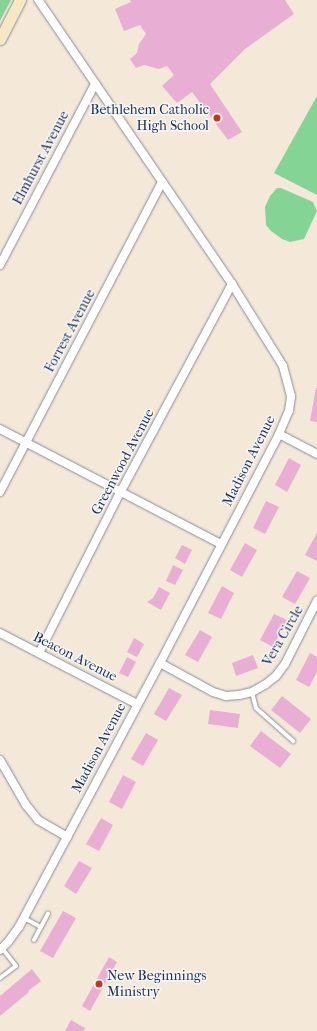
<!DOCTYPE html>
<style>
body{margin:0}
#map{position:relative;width:317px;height:1031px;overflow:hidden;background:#f4e9d8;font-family:"IM FELL French Canon",serif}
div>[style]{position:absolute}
.green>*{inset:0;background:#84d595}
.building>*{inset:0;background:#e9aed4}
.roads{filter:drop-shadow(0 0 1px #888c9b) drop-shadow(0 0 1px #888c9b)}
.lane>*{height:4px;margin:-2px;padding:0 2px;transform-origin:2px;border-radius:2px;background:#fff}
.street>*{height:8px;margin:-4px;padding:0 4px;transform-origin:4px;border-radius:4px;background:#fff}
.secondary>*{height:11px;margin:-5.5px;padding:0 5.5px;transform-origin:5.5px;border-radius:5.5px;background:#f7e8c3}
.dots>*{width:11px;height:11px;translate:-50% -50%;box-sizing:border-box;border:2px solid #f6f6f2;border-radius:50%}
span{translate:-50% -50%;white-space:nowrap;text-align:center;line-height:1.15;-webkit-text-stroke:3px #f6f6f2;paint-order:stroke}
.poi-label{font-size:14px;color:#1b2f5e}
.right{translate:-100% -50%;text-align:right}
.left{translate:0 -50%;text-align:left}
.street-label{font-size:14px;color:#1b2f5e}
</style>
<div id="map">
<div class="green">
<div style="clip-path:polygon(0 0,11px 0,0 21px)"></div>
<div style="clip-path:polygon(317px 96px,317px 195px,274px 173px)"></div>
<div style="clip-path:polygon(277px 188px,281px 188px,313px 202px,317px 211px,304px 239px,290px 242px,282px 239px,271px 231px,266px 225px,265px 207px,270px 196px)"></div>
</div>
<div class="building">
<div style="clip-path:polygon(130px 0,285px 0,294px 14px,245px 49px,210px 84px,242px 132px,228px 140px,192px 92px,177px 103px,162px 86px,174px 75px,167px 66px,159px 69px,144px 65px,136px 68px,130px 59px,137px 53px,139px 44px,146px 34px,140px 25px,124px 31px,115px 9px,131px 2px)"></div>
<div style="clip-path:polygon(316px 388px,317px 388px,317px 422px,310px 421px)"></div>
<div style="clip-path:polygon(289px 458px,301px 465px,287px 492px,275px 485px)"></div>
<div style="clip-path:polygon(266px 501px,279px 507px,265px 534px,253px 528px)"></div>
<div style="clip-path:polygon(317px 533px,317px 561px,305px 555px)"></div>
<div style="clip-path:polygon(245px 543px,257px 550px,242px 577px,230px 570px)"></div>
<div style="clip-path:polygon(182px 545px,192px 550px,185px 564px,175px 558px)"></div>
<div style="clip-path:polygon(173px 565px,183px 570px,175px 585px,166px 581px)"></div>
<div style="clip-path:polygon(297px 571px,310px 578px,295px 604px,282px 597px)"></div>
<div style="clip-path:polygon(222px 586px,234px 593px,221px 619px,208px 613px)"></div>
<div style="clip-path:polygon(159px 587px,170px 593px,161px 610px,147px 602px,153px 598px)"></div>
<div style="clip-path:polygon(274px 614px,287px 620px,273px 647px,260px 640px)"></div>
<div style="clip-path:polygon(200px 630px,212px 637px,198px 662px,185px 655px)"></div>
<div style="clip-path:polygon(134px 638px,144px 644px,137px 657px,127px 652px)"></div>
<div style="clip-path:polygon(310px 653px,317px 657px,317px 672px,309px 687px,296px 680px)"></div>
<div style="clip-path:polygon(253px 655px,258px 668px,236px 676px,232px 663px)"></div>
<div style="clip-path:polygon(127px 657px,136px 662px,128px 677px,119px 673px)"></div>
<div style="clip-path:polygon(169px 688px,182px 695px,166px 721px,154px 714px)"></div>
<div style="clip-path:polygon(282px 696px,311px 719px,300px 733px,271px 710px)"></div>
<div style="clip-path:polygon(210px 710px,240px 714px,238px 728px,208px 724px)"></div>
<div style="clip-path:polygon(261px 731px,291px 754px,280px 768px,250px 746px)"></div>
<div style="clip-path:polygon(146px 733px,158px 740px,143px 766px,131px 759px)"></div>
<div style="clip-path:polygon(123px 775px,136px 782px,122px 809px,109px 802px)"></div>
<div style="clip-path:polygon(101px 818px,113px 825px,99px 851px,86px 844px)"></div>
<div style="clip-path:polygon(79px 861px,92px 868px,76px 894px,64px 886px)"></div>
<div style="clip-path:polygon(63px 911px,76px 918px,53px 958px,40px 951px)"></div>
<div style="clip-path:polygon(109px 957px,117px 962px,90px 1011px,82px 1006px)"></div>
<div style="clip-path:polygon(32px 969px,41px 981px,28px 991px,29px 992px,0 1016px,0 996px)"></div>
<div style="clip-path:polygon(71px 1020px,85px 1028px,84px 1031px,65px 1031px)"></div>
</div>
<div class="roads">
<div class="lane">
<div style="left:252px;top:692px;width:16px;rotate:76deg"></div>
<div style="left:256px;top:708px;width:50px;rotate:41.7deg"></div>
<div style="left:24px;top:918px;width:19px;rotate:28deg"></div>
<div style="left:34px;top:940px;width:30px;rotate:-62deg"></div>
<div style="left:0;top:978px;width:20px;rotate:-37deg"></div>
<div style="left:16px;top:966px;width:23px;rotate:-128deg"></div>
</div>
<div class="street">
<div style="left:0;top:265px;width:204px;rotate:-62.3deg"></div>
<div style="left:0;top:429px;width:249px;rotate:27.5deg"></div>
<div style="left:279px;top:434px;width:43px;rotate:27.8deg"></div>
<div style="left:0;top:492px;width:350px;rotate:-62.4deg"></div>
<div style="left:0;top:633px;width:154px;rotate:27.4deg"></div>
<div style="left:39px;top:653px;width:182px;rotate:-63.2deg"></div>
<div style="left:121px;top:491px;width:235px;rotate:-61.8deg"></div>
<div style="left:160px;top:663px;width:60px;rotate:28.7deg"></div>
<div style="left:213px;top:692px;width:14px;rotate:17deg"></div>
<div style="left:226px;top:696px;width:13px;rotate:-4deg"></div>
<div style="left:239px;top:695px;width:13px;rotate:-13deg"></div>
<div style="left:252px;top:692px;width:16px;rotate:-30deg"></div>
<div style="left:266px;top:684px;width:13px;rotate:-39deg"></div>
<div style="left:276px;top:676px;width:15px;rotate:-53deg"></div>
<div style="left:285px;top:664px;width:71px;rotate:-63.1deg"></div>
<div style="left:0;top:760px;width:52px;rotate:60deg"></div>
<div style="left:26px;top:805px;width:19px;rotate:51deg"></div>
<div style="left:38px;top:820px;width:34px;rotate:30deg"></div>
<div style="left:0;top:950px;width:11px;rotate:-45deg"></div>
<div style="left:8px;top:942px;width:19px;rotate:-54deg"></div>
<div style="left:19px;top:927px;width:299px;rotate:-61.9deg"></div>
<div style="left:160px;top:663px;width:258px;rotate:-62.5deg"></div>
<div style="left:279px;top:434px;width:25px;rotate:-67deg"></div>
<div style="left:289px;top:411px;width:15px;rotate:-82deg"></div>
<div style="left:291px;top:396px;width:31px;rotate:-105deg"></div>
<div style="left:283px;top:366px;width:97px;rotate:-121.9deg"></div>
<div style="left:232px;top:284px;width:344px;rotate:-124.3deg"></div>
</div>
<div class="secondary">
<div style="left:0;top:39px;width:44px;rotate:-62.9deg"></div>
</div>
</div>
<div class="dots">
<div style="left:217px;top:118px;background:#c8321e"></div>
<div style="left:99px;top:984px;background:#c8321e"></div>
</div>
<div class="poi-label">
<span class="right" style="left:209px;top:118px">Bethlehem Catholic<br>High School</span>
<span class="left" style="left:107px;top:984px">New Beginnings<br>Ministry</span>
</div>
<div class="street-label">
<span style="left:41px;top:158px;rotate:-62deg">Elmhurst Avenue</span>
<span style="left:70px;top:331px;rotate:-62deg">Forrest Avenue</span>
<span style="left:249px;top:461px;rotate:-63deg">Madison Avenue</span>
<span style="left:123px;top:462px;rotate:-62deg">Greenwood Avenue</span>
<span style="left:283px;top:636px;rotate:-60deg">Vera Circle</span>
<span style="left:75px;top:657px;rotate:27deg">Beacon Avenue</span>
<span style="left:99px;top:748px;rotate:-62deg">Madison Avenue</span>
</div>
</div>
